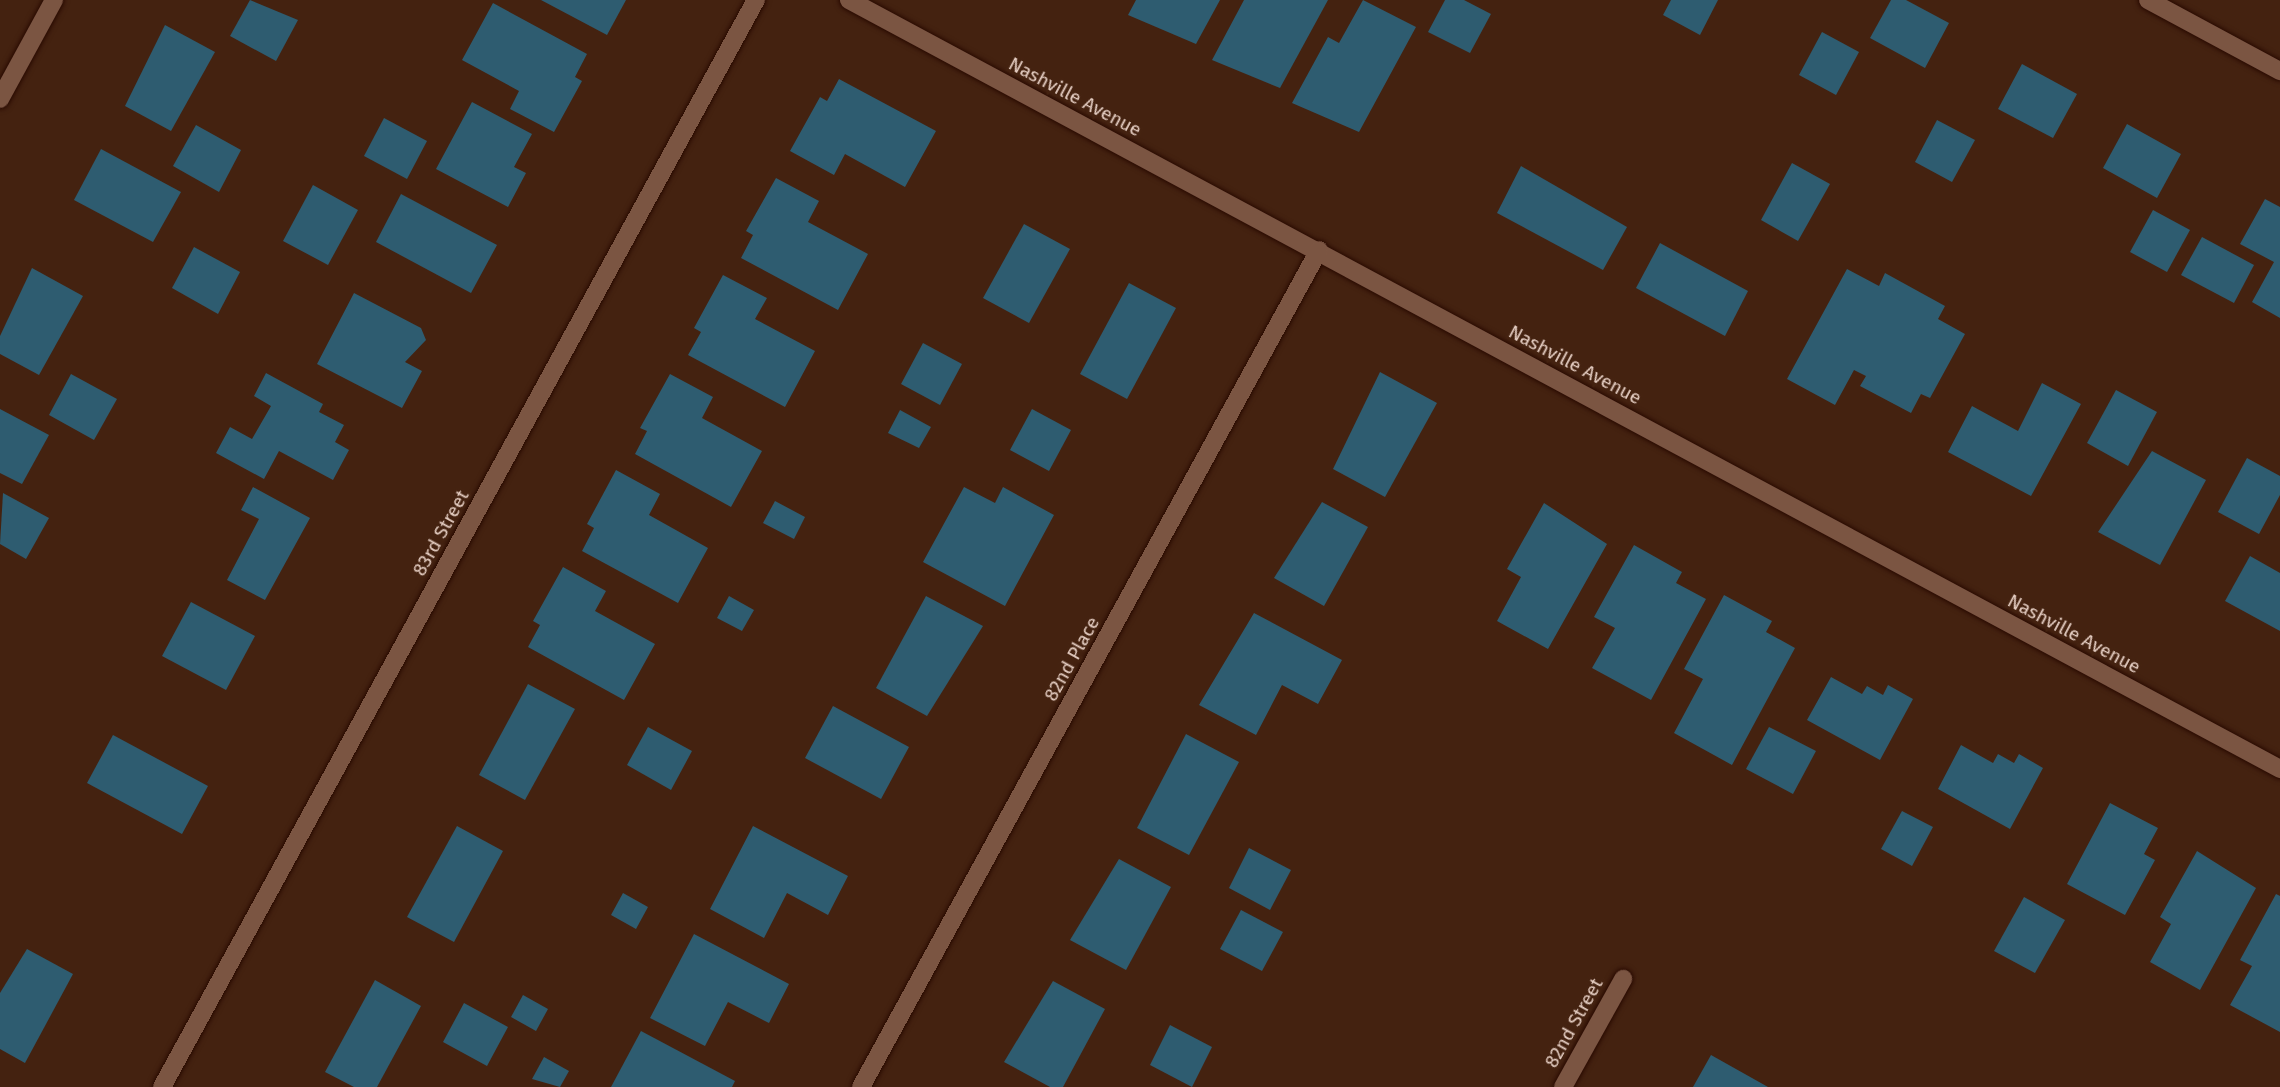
<!DOCTYPE html>
<style>
body{margin:0}
#map{position:relative;width:2280px;height:1087px;overflow:hidden;background:#442210;font-family:"Fira Sans",sans-serif}
div>[style]{position:absolute}
.building>*{inset:0;background:#2e5c70}
.roads{filter:drop-shadow(0 0 2px #290a00) drop-shadow(0 0 2px #290a00)}
.street>*{height:18px;margin:-9px;padding:0 9px;transform-origin:9px;border-radius:9px;background:#7b5542}
span{translate:-50% -50%;white-space:nowrap;text-align:center;line-height:1.15;-webkit-text-stroke:5px #442210;paint-order:stroke}
.street-label{font-size:19px;color:#e6cfc4}
</style>
<div id="map">
<div class="building">
<div style="clip-path:polygon(250px 0,298px 20px,276px 61px,230px 36px)"></div>
<div style="clip-path:polygon(541px 0,626px 0,607px 35px)"></div>
<div style="clip-path:polygon(1136px 0,1220px 0,1196px 44px,1128px 15px)"></div>
<div style="clip-path:polygon(1244px 0,1328px 0,1280px 88px,1212px 60px)"></div>
<div style="clip-path:polygon(1363px 0,1416px 27px,1359px 132px,1292px 103px,1328px 37px,1339px 43px)"></div>
<div style="clip-path:polygon(1445px 0,1464px 0,1491px 14px,1470px 53px,1428px 32px)"></div>
<div style="clip-path:polygon(1671px 0,1718px 0,1700px 35px,1663px 15px)"></div>
<div style="clip-path:polygon(1891px 0,1906px 0,1949px 23px,1925px 68px,1870px 38px)"></div>
<div style="clip-path:polygon(493px 3px,587px 54px,575px 77px,582px 81px,554px 132px,510px 109px,519px 91px,462px 60px)"></div>
<div style="clip-path:polygon(165px 25px,215px 52px,171px 131px,125px 106px)"></div>
<div style="clip-path:polygon(1822px 32px,1859px 52px,1836px 95px,1799px 75px)"></div>
<div style="clip-path:polygon(2022px 64px,2077px 94px,2053px 138px,1998px 109px)"></div>
<div style="clip-path:polygon(839px 79px,936px 131px,905px 187px,845px 154px,834px 175px,790px 151px,820px 97px,827px 101px)"></div>
<div style="clip-path:polygon(472px 102px,532px 134px,514px 167px,526px 173px,508px 207px,436px 169px)"></div>
<div style="clip-path:polygon(384px 118px,427px 141px,407px 179px,364px 156px)"></div>
<div style="clip-path:polygon(1937px 120px,1975px 140px,1952px 182px,1915px 162px)"></div>
<div style="clip-path:polygon(2127px 124px,2181px 154px,2157px 198px,2103px 168px)"></div>
<div style="clip-path:polygon(196px 125px,241px 150px,219px 192px,173px 166px)"></div>
<div style="clip-path:polygon(101px 149px,181px 192px,153px 242px,74px 200px)"></div>
<div style="clip-path:polygon(1792px 163px,1830px 184px,1798px 241px,1761px 220px)"></div>
<div style="clip-path:polygon(1521px 166px,1627px 227px,1603px 270px,1497px 213px)"></div>
<div style="clip-path:polygon(776px 178px,819px 201px,808px 222px,868px 254px,838px 310px,741px 258px,753px 235px,746px 231px)"></div>
<div style="clip-path:polygon(313px 185px,358px 210px,328px 265px,283px 241px)"></div>
<div style="clip-path:polygon(401px 194px,497px 245px,471px 293px,376px 242px)"></div>
<div style="clip-path:polygon(2265px 199px,2280px 207px,2280px 318px,2252px 302px,2274px 262px,2240px 244px)"></div>
<div style="clip-path:polygon(2153px 210px,2190px 230px,2167px 272px,2130px 252px)"></div>
<div style="clip-path:polygon(1024px 224px,1070px 249px,1029px 323px,983px 298px)"></div>
<div style="clip-path:polygon(2202px 237px,2254px 265px,2234px 303px,2181px 275px)"></div>
<div style="clip-path:polygon(1660px 243px,1748px 291px,1725px 336px,1636px 288px)"></div>
<div style="clip-path:polygon(194px 247px,240px 272px,218px 314px,172px 288px)"></div>
<div style="clip-path:polygon(32px 268px,83px 296px,39px 375px,0 354px,0 336px)"></div>
<div style="clip-path:polygon(1847px 269px,1879px 286px,1885px 273px,1945px 306px,1938px 319px,1965px 334px,1930px 398px,1921px 394px,1911px 413px,1860px 386px,1866px 376px,1854px 370px,1835px 405px,1787px 379px)"></div>
<div style="clip-path:polygon(723px 275px,767px 298px,755px 319px,815px 351px,785px 407px,688px 355px,701px 332px,694px 328px)"></div>
<div style="clip-path:polygon(1129px 283px,1176px 308px,1127px 399px,1080px 374px)"></div>
<div style="clip-path:polygon(354px 293px,421px 328px,426px 340px,405px 362px,422px 371px,402px 408px,317px 364px)"></div>
<div style="clip-path:polygon(923px 343px,962px 364px,940px 405px,901px 384px)"></div>
<div style="clip-path:polygon(1380px 372px,1437px 403px,1385px 497px,1333px 469px)"></div>
<div style="clip-path:polygon(266px 373px,323px 404px,319px 412px,344px 425px,335px 442px,349px 450px,333px 480px,279px 451px,264px 479px,216px 453px,230px 427px,252px 439px,271px 406px,254px 396px)"></div>
<div style="clip-path:polygon(71px 374px,117px 399px,94px 440px,49px 415px)"></div>
<div style="clip-path:polygon(670px 374px,713px 397px,702px 418px,762px 451px,731px 507px,635px 454px,647px 431px,640px 428px)"></div>
<div style="clip-path:polygon(2042px 383px,2081px 404px,2031px 496px,1948px 452px,1972px 406px,2018px 431px)"></div>
<div style="clip-path:polygon(2116px 390px,2157px 412px,2128px 466px,2087px 443px)"></div>
<div style="clip-path:polygon(0 409px,49px 435px,22px 484px,0 473px)"></div>
<div style="clip-path:polygon(1032px 409px,1071px 430px,1049px 471px,1010px 450px)"></div>
<div style="clip-path:polygon(900px 410px,931px 427px,919px 448px,888px 433px)"></div>
<div style="clip-path:polygon(2152px 451px,2206px 480px,2160px 565px,2098px 532px)"></div>
<div style="clip-path:polygon(2247px 458px,2280px 476px,2280px 495px,2259px 534px,2218px 512px)"></div>
<div style="clip-path:polygon(616px 470px,660px 494px,649px 515px,708px 548px,678px 603px,582px 551px,594px 528px,587px 524px)"></div>
<div style="clip-path:polygon(253px 487px,310px 518px,265px 600px,227px 580px,259px 519px,241px 510px)"></div>
<div style="clip-path:polygon(964px 487px,995px 503px,1003px 487px,1054px 515px,1005px 606px,923px 562px)"></div>
<div style="clip-path:polygon(3px 493px,49px 518px,26px 559px,0 544px)"></div>
<div style="clip-path:polygon(775px 501px,805px 517px,794px 539px,763px 523px)"></div>
<div style="clip-path:polygon(1322px 502px,1368px 527px,1324px 606px,1274px 578px)"></div>
<div style="clip-path:polygon(1544px 503px,1607px 544px,1548px 649px,1497px 621px,1521px 577px,1507px 569px)"></div>
<div style="clip-path:polygon(1634px 545px,1682px 572px,1676px 583px,1706px 599px,1651px 700px,1592px 668px,1615px 628px,1594px 617px)"></div>
<div style="clip-path:polygon(2250px 556px,2280px 573px,2280px 631px,2225px 601px)"></div>
<div style="clip-path:polygon(563px 567px,606px 591px,595px 611px,655px 644px,624px 700px,528px 647px,540px 625px,533px 621px)"></div>
<div style="clip-path:polygon(1724px 595px,1772px 621px,1766px 632px,1795px 648px,1732px 765px,1674px 733px,1703px 679px,1684px 669px)"></div>
<div style="clip-path:polygon(729px 596px,754px 610px,742px 631px,717px 618px)"></div>
<div style="clip-path:polygon(926px 596px,983px 626px,927px 716px,876px 688px)"></div>
<div style="clip-path:polygon(191px 602px,255px 636px,226px 690px,162px 656px)"></div>
<div style="clip-path:polygon(1254px 613px,1342px 660px,1318px 704px,1282px 685px,1256px 735px,1199px 705px)"></div>
<div style="clip-path:polygon(1831px 677px,1862px 694px,1867px 686px,1883px 695px,1888px 685px,1913px 699px,1880px 760px,1807px 720px)"></div>
<div style="clip-path:polygon(528px 684px,575px 709px,525px 800px,479px 775px)"></div>
<div style="clip-path:polygon(833px 706px,909px 747px,881px 799px,805px 758px)"></div>
<div style="clip-path:polygon(648px 727px,692px 751px,671px 790px,627px 765px)"></div>
<div style="clip-path:polygon(1769px 727px,1816px 751px,1793px 794px,1746px 769px)"></div>
<div style="clip-path:polygon(1186px 734px,1239px 762px,1189px 855px,1137px 828px)"></div>
<div style="clip-path:polygon(113px 735px,208px 786px,182px 834px,87px 783px)"></div>
<div style="clip-path:polygon(1961px 745px,1993px 763px,1998px 754px,2014px 763px,2019px 754px,2043px 768px,2010px 829px,1938px 789px)"></div>
<div style="clip-path:polygon(2110px 803px,2158px 828px,2144px 854px,2155px 860px,2125px 915px,2067px 884px)"></div>
<div style="clip-path:polygon(1902px 811px,1933px 827px,1912px 866px,1881px 849px)"></div>
<div style="clip-path:polygon(457px 826px,503px 851px,454px 942px,407px 917px)"></div>
<div style="clip-path:polygon(753px 826px,848px 876px,828px 915px,787px 893px,764px 938px,710px 909px)"></div>
<div style="clip-path:polygon(1249px 848px,1291px 870px,1270px 910px,1229px 888px)"></div>
<div style="clip-path:polygon(2197px 851px,2256px 888px,2200px 990px,2150px 962px,2171px 924px,2160px 917px)"></div>
<div style="clip-path:polygon(1119px 859px,1171px 887px,1126px 970px,1070px 940px)"></div>
<div style="clip-path:polygon(623px 893px,648px 907px,636px 929px,611px 915px)"></div>
<div style="clip-path:polygon(2276px 894px,2280px 896px,2280px 1032px,2230px 1005px,2252px 966px,2240px 960px)"></div>
<div style="clip-path:polygon(2024px 897px,2065px 920px,2035px 973px,1994px 951px)"></div>
<div style="clip-path:polygon(1241px 910px,1283px 932px,1262px 971px,1220px 949px)"></div>
<div style="clip-path:polygon(694px 934px,789px 984px,769px 1023px,728px 1002px,705px 1046px,650px 1018px)"></div>
<div style="clip-path:polygon(27px 949px,73px 974px,25px 1063px,0 1049px,0 993px)"></div>
<div style="clip-path:polygon(375px 980px,421px 1006px,377px 1087px,354px 1087px,325px 1072px)"></div>
<div style="clip-path:polygon(1053px 981px,1105px 1009px,1063px 1087px,1050px 1087px,1004px 1062px)"></div>
<div style="clip-path:polygon(523px 995px,548px 1009px,536px 1031px,511px 1017px)"></div>
<div style="clip-path:polygon(464px 1003px,508px 1027px,487px 1066px,443px 1042px)"></div>
<div style="clip-path:polygon(1170px 1025px,1212px 1047px,1192px 1087px,1150px 1065px)"></div>
<div style="clip-path:polygon(641px 1031px,735px 1081px,732px 1087px,611px 1087px)"></div>
<div style="clip-path:polygon(1711px 1055px,1768px 1087px,1693px 1087px)"></div>
<div style="clip-path:polygon(544px 1057px,569px 1071px,560px 1087px,532px 1079px)"></div>
</div>
<div class="roads">
<div class="street">
<div style="left:849px;top:0;width:1625px;rotate:28.25deg"></div>
<div style="left:2148px;top:0;width:150px;rotate:28.3deg"></div>
<div style="left:0;top:99px;width:113px;rotate:-61.4deg"></div>
<div style="left:162px;top:1087px;width:1239px;rotate:-61.35deg"></div>
<div style="left:861px;top:1087px;width:954px;rotate:-61.31deg"></div>
<div style="left:1563px;top:1087px;width:124px;rotate:-60.9deg"></div>
</div>
</div>
<div class="street-label">
<span style="left:1075px;top:97px;rotate:28deg">Nashville Avenue</span>
<span style="left:1575px;top:365px;rotate:28deg">Nashville Avenue</span>
<span style="left:441px;top:533px;rotate:-61deg">83rd Street</span>
<span style="left:2074px;top:634px;rotate:28deg">Nashville Avenue</span>
<span style="left:1072px;top:659px;rotate:-61deg">82nd Place</span>
<span style="left:1574px;top:1023px;rotate:-61deg">82nd Street</span>
</div>
</div>
